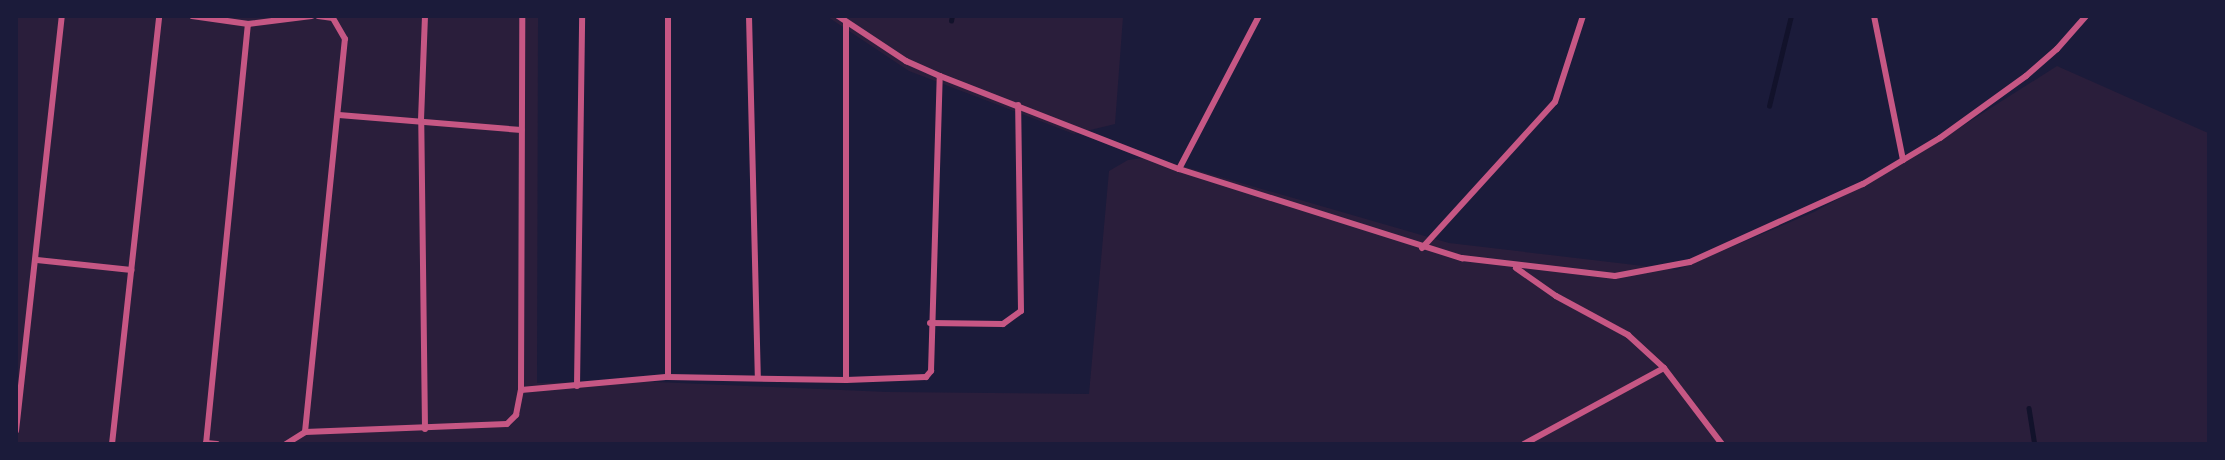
<!DOCTYPE html>
<style>
body{margin:0}
#map{position:relative;width:2225px;height:460px;overflow:hidden;background:#1b1b3a;font-family:Karla,sans-serif}
div>[style]{position:absolute}
.green>*{inset:0;background:#2a1e3b}
.stream>*{height:4.5px;margin:-2.25px;padding:0 2.25px;transform-origin:2.25px;border-radius:2.25px;background:#12122b}
.minor>*{height:6px;margin:-3px;padding:0 3px;transform-origin:3px;border-radius:3px;background:#c65784}
span{translate:-50% -50%;white-space:nowrap;text-align:center;line-height:1.15;-webkit-text-stroke:6px #1b1b3a;paint-order:stroke}
.frame{position:absolute;inset:0;border:18px solid #1b1b3a;pointer-events:none}
</style>
<div id="map">
<div class="green">
<div style="clip-path:polygon(16px 17px,538px 17px,537px 383px,634px 381px,887px 392px,1089px 394px,1109px 171px,1128px 160px,1151px 157px,1449px 243px,1677px 270px,1814px 212px,1906px 162px,2057px 66px,2208px 133px,2208px 443px,17px 443px)"></div>
<div style="clip-path:polygon(828px 17px,1123px 17px,1115px 124px,1074px 134px,909px 71px)"></div>
</div>
<div class="stream">
<div style="left:951px;top:21px;width:5px;rotate:-79deg"></div>
<div style="left:1769px;top:106px;width:93px;rotate:-76.3deg"></div>
<div style="left:2029px;top:408px;width:36px;rotate:81deg"></div>
</div>
<div class="minor">
<div style="left:192px;top:16px;width:57px;rotate:8.1deg"></div>
<div style="left:248px;top:24px;width:64px;rotate:-7.1deg"></div>
<div style="left:749px;top:16px;width:362px;rotate:88.6deg"></div>
<div style="left:838px;top:16px;width:82px;rotate:33.5deg"></div>
<div style="left:906px;top:61px;width:37px;rotate:24deg"></div>
<div style="left:940px;top:76px;width:256px;rotate:21.3deg"></div>
<div style="left:1179px;top:169px;width:297px;rotate:17.5deg"></div>
<div style="left:1462px;top:258px;width:154px;rotate:6.7deg"></div>
<div style="left:1615px;top:276px;width:76px;rotate:-10.6deg"></div>
<div style="left:1690px;top:262px;width:190px;rotate:-24.3deg"></div>
<div style="left:1863px;top:184px;width:90px;rotate:-30.9deg"></div>
<div style="left:1940px;top:138px;width:106px;rotate:-35.8deg"></div>
<div style="left:2026px;top:76px;width:41px;rotate:-41.1deg"></div>
<div style="left:2057px;top:49px;width:44px;rotate:-48.7deg"></div>
<div style="left:1874px;top:16px;width:147px;rotate:78.6deg"></div>
<div style="left:846px;top:22px;width:358px;rotate:90deg"></div>
<div style="left:339px;top:115px;width:183px;rotate:4.7deg"></div>
<div style="left:1179px;top:169px;width:173px;rotate:-62.4deg"></div>
<div style="left:1422px;top:248px;width:197px;rotate:-47.7deg"></div>
<div style="left:1555px;top:102px;width:90px;rotate:-72deg"></div>
<div style="left:37px;top:260px;width:95px;rotate:6.1deg"></div>
<div style="left:1516px;top:268px;width:49px;rotate:35deg"></div>
<div style="left:1556px;top:296px;width:82px;rotate:28.4deg"></div>
<div style="left:1628px;top:335px;width:49px;rotate:42.5deg"></div>
<div style="left:1664px;top:368px;width:96px;rotate:52.7deg"></div>
<div style="left:930px;top:323px;width:73px;rotate:0.8deg"></div>
<div style="left:1003px;top:324px;width:22px;rotate:-36deg"></div>
<div style="left:1021px;top:311px;width:206px;rotate:-90.8deg"></div>
<div style="left:668px;top:377px;width:361px;rotate:-90deg"></div>
<div style="left:577px;top:386px;width:370px;rotate:-89.2deg"></div>
<div style="left:521px;top:390px;width:148px;rotate:-5.1deg"></div>
<div style="left:668px;top:377px;width:178px;rotate:1deg"></div>
<div style="left:846px;top:380px;width:80px;rotate:-2.1deg"></div>
<div style="left:926px;top:377px;width:8px;rotate:-50deg"></div>
<div style="left:931px;top:371px;width:295px;rotate:-88.3deg"></div>
<div style="left:425px;top:429px;width:309px;rotate:-90.7deg"></div>
<div style="left:421px;top:120px;width:104px;rotate:-87.8deg"></div>
<div style="left:16px;top:431px;width:418px;rotate:-83.7deg"></div>
<div style="left:305px;top:432px;width:395px;rotate:-84.2deg"></div>
<div style="left:345px;top:39px;width:24px;rotate:-120deg"></div>
<div style="left:333px;top:18px;width:15px;rotate:-172deg"></div>
<div style="left:206px;top:443px;width:11px;rotate:5deg"></div>
<div style="left:112px;top:444px;width:431px;rotate:-83.7deg"></div>
<div style="left:206px;top:444px;width:422px;rotate:-84.3deg"></div>
<div style="left:286px;top:444px;width:22px;rotate:-32deg"></div>
<div style="left:305px;top:432px;width:202px;rotate:-2.3deg"></div>
<div style="left:507px;top:424px;width:13px;rotate:-45deg"></div>
<div style="left:516px;top:415px;width:25px;rotate:-79deg"></div>
<div style="left:521px;top:390px;width:374px;rotate:-89.8deg"></div>
<div style="left:1524px;top:444px;width:159px;rotate:-28.5deg"></div>
</div>
<div class="frame"></div>
</div>
